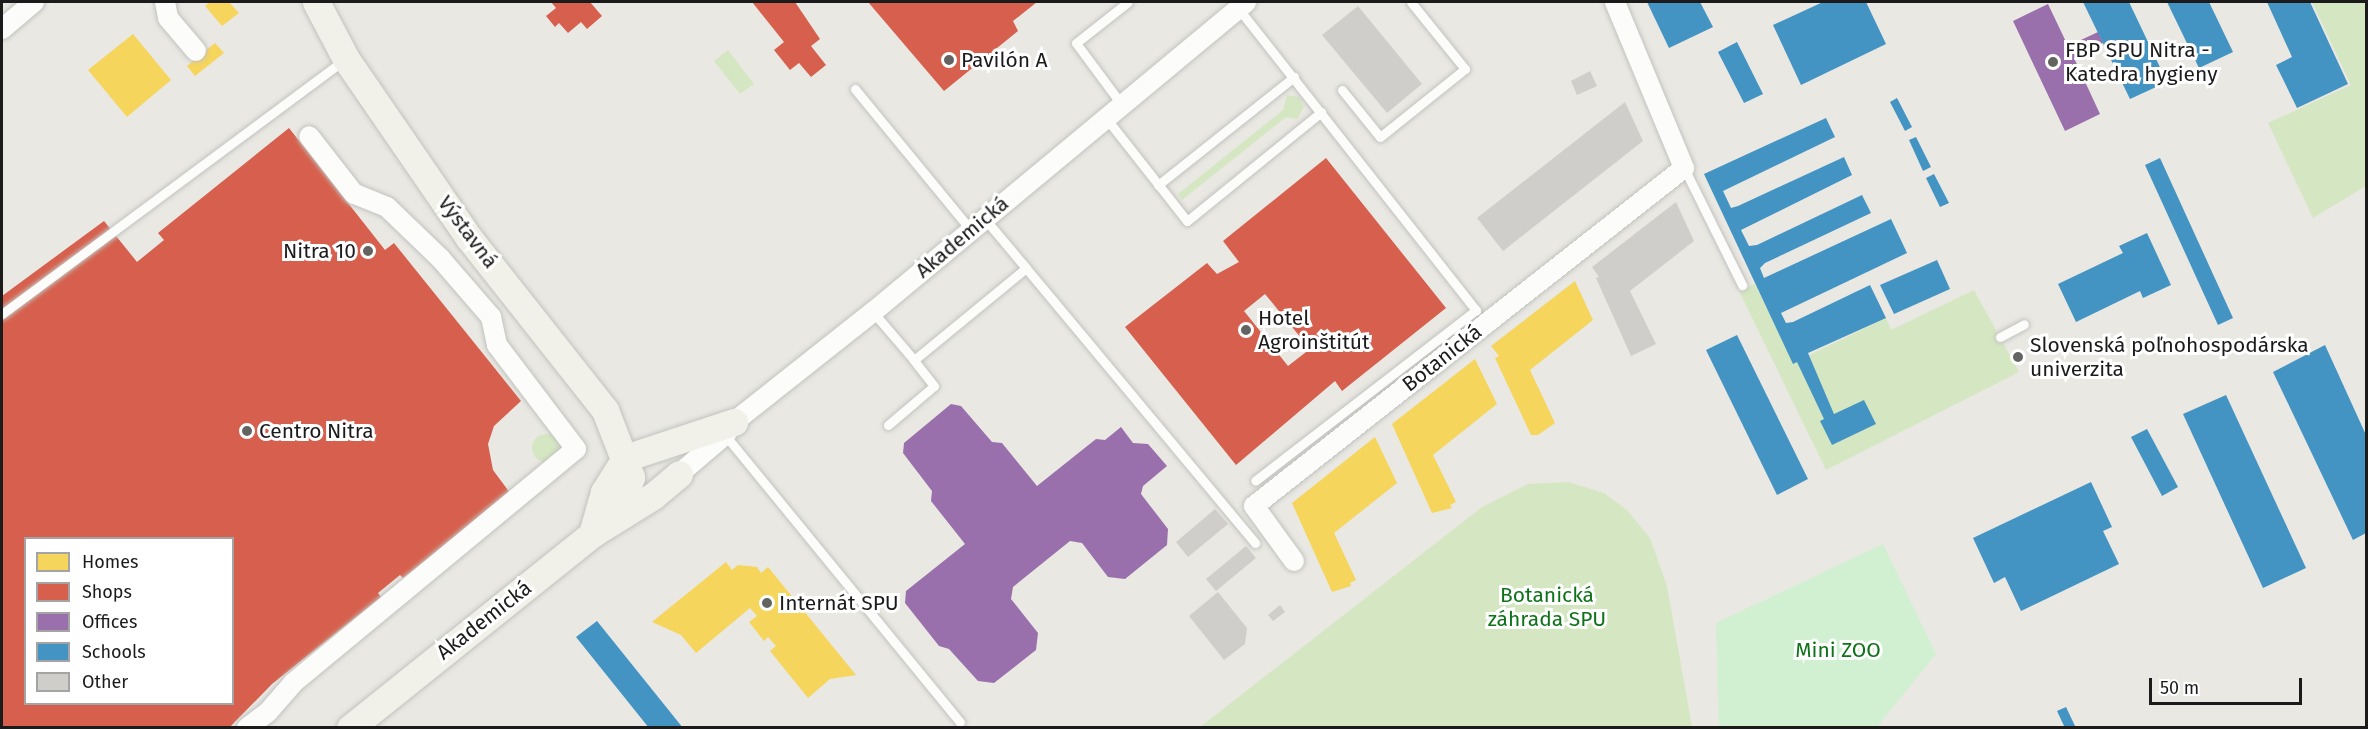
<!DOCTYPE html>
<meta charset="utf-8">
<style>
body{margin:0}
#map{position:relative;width:2368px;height:729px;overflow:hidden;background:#e9e8e3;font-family:"Fira Sans",sans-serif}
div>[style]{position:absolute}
.grass>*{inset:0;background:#d5e7c2}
.round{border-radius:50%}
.park>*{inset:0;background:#d1f0d1}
.homes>*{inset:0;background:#f6d55c}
.shops>*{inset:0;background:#d6604d}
.offices>*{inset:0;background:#9970ab}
.schools>*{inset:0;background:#4393c3}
.building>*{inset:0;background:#d0ceca}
.roads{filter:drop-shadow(0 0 2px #c2c2bf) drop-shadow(0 0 2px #c2c2bf)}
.lane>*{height:9px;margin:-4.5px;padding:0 4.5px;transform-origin:4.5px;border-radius:4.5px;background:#fcfcfb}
.street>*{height:20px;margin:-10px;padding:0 10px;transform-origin:10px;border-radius:10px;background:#fcfcfb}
.secondary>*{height:27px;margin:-13.5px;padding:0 13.5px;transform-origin:13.5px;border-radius:13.5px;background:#f2f1e9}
.dots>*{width:16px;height:16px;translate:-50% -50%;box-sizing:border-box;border:3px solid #fff;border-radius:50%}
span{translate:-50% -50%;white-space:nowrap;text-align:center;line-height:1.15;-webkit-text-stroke:6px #fff;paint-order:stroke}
.poi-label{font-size:21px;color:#1b1b1b}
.left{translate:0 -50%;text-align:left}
.right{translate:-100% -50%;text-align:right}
.street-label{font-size:21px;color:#1b1b1b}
.park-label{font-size:21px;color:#0e7319}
.frame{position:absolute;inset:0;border:3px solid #1b1b1b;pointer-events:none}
.legend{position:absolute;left:24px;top:537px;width:210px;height:168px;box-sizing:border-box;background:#fff;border:2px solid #a4a4a4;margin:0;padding:8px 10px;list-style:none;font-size:18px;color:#1b1b1b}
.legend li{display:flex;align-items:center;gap:12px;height:30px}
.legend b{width:30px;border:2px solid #a4a4a4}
.scale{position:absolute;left:2149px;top:678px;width:153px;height:27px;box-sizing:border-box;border:3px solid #1b1b1b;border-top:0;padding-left:8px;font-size:18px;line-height:21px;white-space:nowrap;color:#1b1b1b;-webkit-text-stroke:4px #fff;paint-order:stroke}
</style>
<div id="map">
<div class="grass">
<div style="clip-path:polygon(2312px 2px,2363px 2px,2366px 8px,2366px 186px,2313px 218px,2268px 123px,2351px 85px)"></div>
<div style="clip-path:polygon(728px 50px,754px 84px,740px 94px,714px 61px)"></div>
<div style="clip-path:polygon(1287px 95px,1299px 97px,1304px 107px,1297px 119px,1286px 117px,1182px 200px,1178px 194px,1283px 110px)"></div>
<div style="clip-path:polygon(1755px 284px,1793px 363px,1886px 318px,1891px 330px,1974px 290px,2019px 372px,1826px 470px,1739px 291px)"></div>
<div class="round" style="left:532px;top:434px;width:28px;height:28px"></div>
<div style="clip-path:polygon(1568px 482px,1604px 493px,1627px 510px,1650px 538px,1667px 586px,1692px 727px,1200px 727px,1482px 507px,1528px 484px)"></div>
</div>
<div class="park">
<div style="clip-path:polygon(1883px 544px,1936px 654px,1877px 727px,1719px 727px,1716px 623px)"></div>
</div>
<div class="homes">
<div style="clip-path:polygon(210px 2px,229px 2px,239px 13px,222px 26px,205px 6px)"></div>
<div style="clip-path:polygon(133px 34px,171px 80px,127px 117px,88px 70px)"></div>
<div style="clip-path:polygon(215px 43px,224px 53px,195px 76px,187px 66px)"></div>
<div style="clip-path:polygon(1575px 281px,1593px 320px,1530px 370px,1555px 423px,1538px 435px,1531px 435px,1495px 358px,1499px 356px,1491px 346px)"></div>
<div style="clip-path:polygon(1475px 359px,1497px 404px,1433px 455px,1456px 502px,1450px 505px,1452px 508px,1432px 513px,1392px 424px)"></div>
<div style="clip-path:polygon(1375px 437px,1397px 483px,1334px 533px,1356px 580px,1350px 583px,1351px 586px,1332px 592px,1292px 503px)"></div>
<div style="clip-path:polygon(726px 562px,732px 570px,738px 565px,757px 567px,761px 573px,768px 567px,856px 675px,830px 679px,808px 698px,770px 651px,776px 646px,768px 637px,764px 641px,749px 622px,757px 616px,750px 608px,696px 653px,681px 635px,652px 622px)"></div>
</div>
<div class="shops">
<div style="clip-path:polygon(551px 2px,590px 2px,602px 16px,587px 29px,581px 22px,568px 33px,559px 23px,555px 27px,546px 16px,556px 8px)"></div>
<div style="clip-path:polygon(752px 2px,795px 2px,820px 39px,811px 46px,826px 65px,811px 77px,799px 63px,790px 70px,774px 50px,784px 42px)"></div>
<div style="clip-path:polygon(868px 2px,1037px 2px,1013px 21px,1018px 31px,944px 91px)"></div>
<div style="clip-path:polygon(evenodd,289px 128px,385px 250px,394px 243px,521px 401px,494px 426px,488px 444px,493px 470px,510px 493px,403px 578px,400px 575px,378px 593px,381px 597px,272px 684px,229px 728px,2px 728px,2px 296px,104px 221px,137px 262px,164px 240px,158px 233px,289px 128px,26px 538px,232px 538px,232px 704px,26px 704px,26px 538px)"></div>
<div style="clip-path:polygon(evenodd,1326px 158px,1446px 308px,1342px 391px,1335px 381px,1236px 465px,1125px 327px,1207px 263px,1217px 274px,1239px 262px,1223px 241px,1326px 158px,1265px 294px,1310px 349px,1288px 366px,1244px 311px,1265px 294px)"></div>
</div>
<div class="offices">
<div style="clip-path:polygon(2048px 4px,2068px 46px,2098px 32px,2103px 43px,2074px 58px,2100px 114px,2065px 131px,2013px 21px)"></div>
<div style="clip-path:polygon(951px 404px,961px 406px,992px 442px,1002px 443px,1037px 486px,1096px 439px,1105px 440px,1121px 427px,1133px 443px,1148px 444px,1167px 466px,1143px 486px,1141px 494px,1168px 529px,1167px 545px,1125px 579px,1108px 577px,1082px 543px,1070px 541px,1013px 587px,1011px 599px,1038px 633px,1036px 650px,994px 683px,978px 681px,949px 649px,939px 646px,905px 603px,906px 591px,965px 544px,931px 501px,932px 491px,903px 453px,904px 443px)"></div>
</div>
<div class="schools">
<div style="clip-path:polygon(1647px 2px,1700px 2px,1713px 27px,1669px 48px)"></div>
<div style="clip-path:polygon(1823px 2px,1866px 2px,1886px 44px,1801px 85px,1773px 25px)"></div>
<div style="clip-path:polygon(2083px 2px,2129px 2px,2167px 82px,2130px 99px)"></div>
<div style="clip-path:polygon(2167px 2px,2209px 2px,2233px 52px,2199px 68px)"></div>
<div style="clip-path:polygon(2267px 2px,2310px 2px,2348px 84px,2297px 108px,2276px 65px,2292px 57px)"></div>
<div style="clip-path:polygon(1737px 42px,1763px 94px,1744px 103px,1718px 52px)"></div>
<div style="clip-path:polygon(1897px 98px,1912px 127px,1905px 131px,1890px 102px)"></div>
<div style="clip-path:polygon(1826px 118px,1835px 137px,1723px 191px,1731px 208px,1738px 206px,1844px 157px,1852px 175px,1741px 230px,1749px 246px,1757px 245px,1862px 195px,1871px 213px,1765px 263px,1760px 268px,1764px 278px,1891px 219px,1907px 253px,1781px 313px,1786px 323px,1793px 322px,1870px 285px,1886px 318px,1808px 353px,1834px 414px,1864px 400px,1876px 424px,1832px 445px,1820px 421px,1824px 419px,1797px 362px,1793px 364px,1704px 174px)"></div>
<div style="clip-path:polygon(1916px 137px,1931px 167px,1923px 171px,1909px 140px)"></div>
<div style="clip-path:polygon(2160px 158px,2233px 318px,2218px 325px,2145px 165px)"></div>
<div style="clip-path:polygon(1934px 174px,1949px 203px,1940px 207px,1926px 178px)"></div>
<div style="clip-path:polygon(2147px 233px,2171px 285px,2143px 298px,2140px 291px,2076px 322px,2058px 284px,2123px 253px,2119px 246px)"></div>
<div style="clip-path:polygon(1937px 260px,1950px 289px,1894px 314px,1880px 285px)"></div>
<div style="clip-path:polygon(1737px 335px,1808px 479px,1777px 495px,1706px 350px)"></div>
<div style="clip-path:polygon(2325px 345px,2366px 435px,2366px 533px,2353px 540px,2273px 372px)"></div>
<div style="clip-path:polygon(2226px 395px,2306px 568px,2263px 588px,2183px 414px)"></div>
<div style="clip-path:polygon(2147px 429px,2178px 487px,2162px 496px,2131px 437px)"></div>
<div style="clip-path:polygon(2091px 482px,2112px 527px,2103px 531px,2119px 564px,2021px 611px,2005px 577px,1994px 583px,1973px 538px)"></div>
<div style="clip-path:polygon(597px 621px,683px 728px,649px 728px,576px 637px)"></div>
<div style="clip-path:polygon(2066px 707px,2075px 726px,2073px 728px,2065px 728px,2057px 711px)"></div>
</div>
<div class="building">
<div style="clip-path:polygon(1358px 6px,1422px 84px,1387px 113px,1322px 35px)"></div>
<div style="clip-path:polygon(1590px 71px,1597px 86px,1577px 95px,1571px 81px)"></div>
<div style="clip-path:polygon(1625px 102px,1643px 141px,1503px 251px,1477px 218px)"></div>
<div style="clip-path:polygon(1676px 202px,1694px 241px,1630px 291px,1656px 344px,1631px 356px,1596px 278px,1599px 277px,1592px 267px)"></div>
<div style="clip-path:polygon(1215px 509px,1228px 524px,1188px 557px,1176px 542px)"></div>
<div style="clip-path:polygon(1246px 546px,1256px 558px,1216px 591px,1206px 579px)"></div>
<div style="clip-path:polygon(1218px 592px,1247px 628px,1245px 644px,1224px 660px,1189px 616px)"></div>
<div style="clip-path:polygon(1280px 605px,1285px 612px,1273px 621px,1268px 615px)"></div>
</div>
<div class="roads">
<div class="lane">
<div style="left:1238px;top:8px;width:385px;rotate:51.8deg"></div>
<div style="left:1476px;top:310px;width:279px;rotate:142.3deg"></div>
<div style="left:855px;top:89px;width:181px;rotate:50.6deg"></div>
<div style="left:1342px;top:90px;width:60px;rotate:51deg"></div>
<div style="left:1380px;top:137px;width:109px;rotate:-38.7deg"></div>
<div style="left:1465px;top:69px;width:86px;rotate:-128.9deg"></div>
<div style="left:1122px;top:105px;width:77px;rotate:-126.6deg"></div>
<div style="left:1076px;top:43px;width:66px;rotate:-38.3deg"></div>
<div style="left:1106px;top:118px;width:131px;rotate:51.8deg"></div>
<div style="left:1187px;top:221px;width:173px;rotate:-39.1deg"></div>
<div style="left:1684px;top:168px;width:131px;rotate:63.6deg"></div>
<div style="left:1158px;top:185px;width:174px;rotate:-38.5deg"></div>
<div style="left:1026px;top:268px;width:358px;rotate:50.2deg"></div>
<div style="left:873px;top:312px;width:63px;rotate:49.5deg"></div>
<div style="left:2px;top:314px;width:426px;rotate:-36.6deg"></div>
<div style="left:2000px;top:337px;width:27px;rotate:-28deg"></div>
<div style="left:888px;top:425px;width:60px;rotate:-40.3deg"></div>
<div style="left:934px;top:386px;width:33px;rotate:-128deg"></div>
<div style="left:914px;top:360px;width:145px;rotate:-39.4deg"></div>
<div style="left:1026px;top:268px;width:65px;rotate:-130deg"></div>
<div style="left:725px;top:435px;width:371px;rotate:50.7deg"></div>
</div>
<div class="street">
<div style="left:165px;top:2px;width:16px;rotate:79deg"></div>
<div style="left:168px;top:18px;width:43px;rotate:49.7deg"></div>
<div style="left:2px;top:29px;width:42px;rotate:-40.2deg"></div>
<div style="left:679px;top:474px;width:60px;rotate:-40.3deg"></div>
<div style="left:725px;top:435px;width:16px;rotate:-55deg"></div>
<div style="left:734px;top:422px;width:177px;rotate:-38.4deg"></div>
<div style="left:873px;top:312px;width:485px;rotate:-39.7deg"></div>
<div style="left:1294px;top:561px;width:68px;rotate:-126deg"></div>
<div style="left:1254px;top:506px;width:547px;rotate:-38.17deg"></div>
<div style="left:1684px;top:168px;width:180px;rotate:-112.6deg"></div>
<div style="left:247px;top:728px;width:26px;rotate:-37deg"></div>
<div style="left:268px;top:712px;width:38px;rotate:-49deg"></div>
<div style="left:293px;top:683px;width:367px;rotate:-39.6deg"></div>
<div style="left:576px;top:449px;width:131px;rotate:-127.2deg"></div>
<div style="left:497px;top:345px;width:29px;rotate:-102deg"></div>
<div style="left:491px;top:317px;width:77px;rotate:-130.8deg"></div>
<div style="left:441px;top:259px;width:75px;rotate:-136.1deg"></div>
<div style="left:387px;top:207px;width:35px;rotate:-158deg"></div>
<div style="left:354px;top:194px;width:73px;rotate:-127.8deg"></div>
</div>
<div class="secondary">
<div style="left:316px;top:2px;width:64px;rotate:62.2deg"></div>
<div style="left:346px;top:59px;width:217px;rotate:55.5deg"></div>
<div style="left:469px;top:238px;width:219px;rotate:51.7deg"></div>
<div style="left:605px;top:410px;width:72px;rotate:68.8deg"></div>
<div style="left:631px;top:477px;width:39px;rotate:108deg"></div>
<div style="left:625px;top:458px;width:115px;rotate:-18.3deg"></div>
<div style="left:592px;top:534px;width:44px;rotate:-74.1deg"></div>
<div style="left:604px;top:492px;width:40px;rotate:-58deg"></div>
<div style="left:350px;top:728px;width:310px;rotate:-38.7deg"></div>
<div style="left:592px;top:534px;width:72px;rotate:-31.9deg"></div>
<div style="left:653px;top:496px;width:34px;rotate:-40deg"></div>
</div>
</div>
<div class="dots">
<div style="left:949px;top:60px;background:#636361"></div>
<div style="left:2053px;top:62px;background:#636361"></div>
<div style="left:368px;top:251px;background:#636361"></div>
<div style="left:1246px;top:330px;background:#636361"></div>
<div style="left:2018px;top:357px;background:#636361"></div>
<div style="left:247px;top:431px;background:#636361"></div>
<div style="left:767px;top:603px;background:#636361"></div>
</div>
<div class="poi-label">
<span class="left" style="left:2065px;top:62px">FBP SPU Nitra -<br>Katedra hygieny</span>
<span class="left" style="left:961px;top:60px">Pavilón A</span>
<span class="right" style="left:356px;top:251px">Nitra 10</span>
<span class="left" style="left:1258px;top:330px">Hotel<br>Agroinštitút</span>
<span class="left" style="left:2030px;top:357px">Slovenská poľnohospodárska<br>univerzita</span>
<span class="left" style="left:259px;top:431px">Centro Nitra</span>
<span class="left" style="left:779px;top:603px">Internát SPU</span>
</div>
<div class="street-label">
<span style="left:468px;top:232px;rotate:53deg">Výstavná</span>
<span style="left:962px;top:237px;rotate:-40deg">Akademická</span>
<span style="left:1442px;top:358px;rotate:-38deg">Botanická</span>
<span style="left:484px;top:620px;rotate:-38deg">Akademická</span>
</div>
<div class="park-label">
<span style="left:1547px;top:607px">Botanická<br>záhrada SPU</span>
<span style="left:1838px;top:650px">Mini ZOO</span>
</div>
<div class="frame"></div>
<ul class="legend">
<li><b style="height:16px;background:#f6d55c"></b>Homes</li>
<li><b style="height:16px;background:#d6604d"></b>Shops</li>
<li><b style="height:16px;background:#9970ab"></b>Offices</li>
<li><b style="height:16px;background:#4393c3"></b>Schools</li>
<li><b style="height:16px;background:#d0ceca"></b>Other</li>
</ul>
<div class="scale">50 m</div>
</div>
